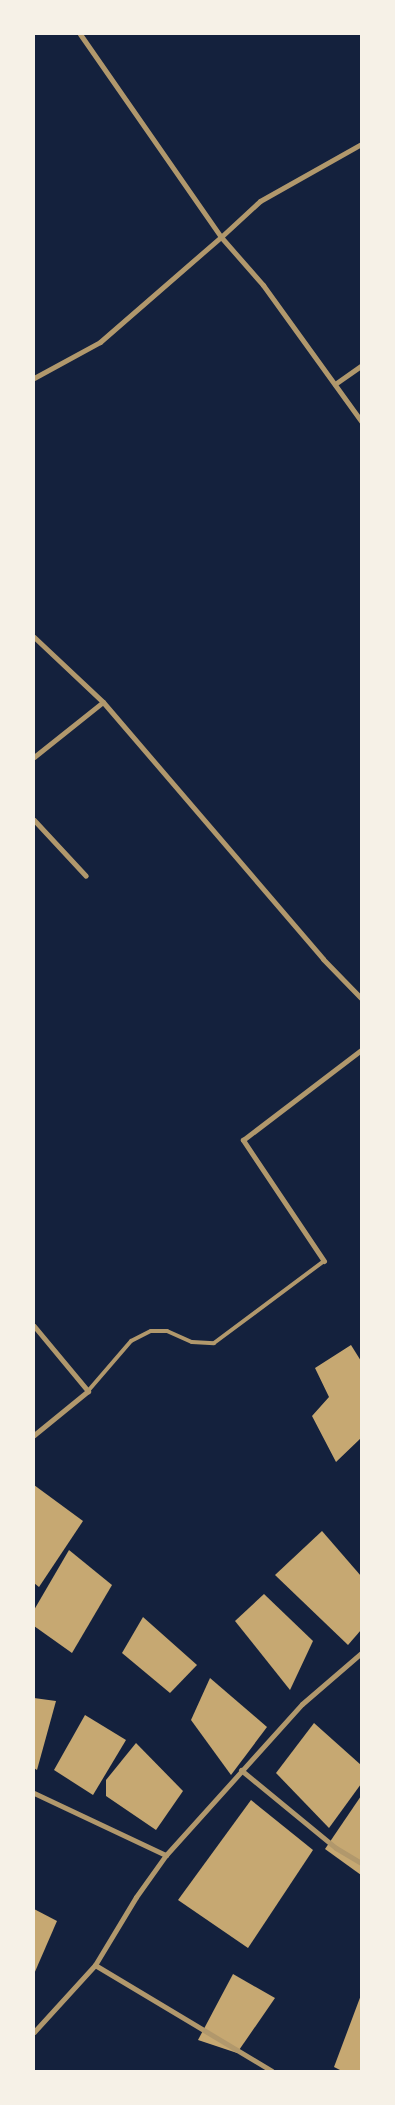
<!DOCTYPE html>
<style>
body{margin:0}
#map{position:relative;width:395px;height:2105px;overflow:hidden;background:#14213d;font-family:"Asap Condensed",sans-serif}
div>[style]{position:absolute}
.building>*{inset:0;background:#c6a872}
.service>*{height:4px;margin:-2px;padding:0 2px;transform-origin:2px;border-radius:2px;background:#b1986c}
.minor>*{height:5px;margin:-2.5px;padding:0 2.5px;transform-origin:2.5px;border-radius:2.5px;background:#b1986c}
span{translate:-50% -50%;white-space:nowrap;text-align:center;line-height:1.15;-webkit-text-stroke:5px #f6f1e7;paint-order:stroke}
.frame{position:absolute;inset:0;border:35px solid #f6f1e7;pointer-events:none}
</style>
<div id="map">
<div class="building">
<div style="clip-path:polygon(351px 1345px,361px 1361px,361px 1438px,336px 1462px,312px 1416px,329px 1397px,315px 1368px)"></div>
<div style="clip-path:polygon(34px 1485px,83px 1521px,39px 1587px,34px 1583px)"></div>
<div style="clip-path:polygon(322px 1531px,361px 1576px,361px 1630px,348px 1645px,275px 1575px)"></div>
<div style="clip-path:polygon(69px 1550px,112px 1585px,72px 1653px,34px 1626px,34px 1610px)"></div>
<div style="clip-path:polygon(264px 1594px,313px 1641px,290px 1690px,235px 1621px)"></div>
<div style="clip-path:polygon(143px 1617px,197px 1665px,170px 1693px,122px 1653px)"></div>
<div style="clip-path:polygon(210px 1678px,267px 1727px,231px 1775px,191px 1720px)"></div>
<div style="clip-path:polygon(34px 1698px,56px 1701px,37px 1770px,34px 1768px)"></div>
<div style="clip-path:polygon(85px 1715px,126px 1740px,93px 1795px,54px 1770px)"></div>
<div style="clip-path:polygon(314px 1723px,361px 1765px,361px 1784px,329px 1828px,276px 1773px)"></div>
<div style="clip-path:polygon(136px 1743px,183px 1791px,156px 1830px,106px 1796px,106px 1780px)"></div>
<div style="clip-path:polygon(361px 1796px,361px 1875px,325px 1849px)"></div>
<div style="clip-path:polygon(251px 1800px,313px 1850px,248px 1948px,178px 1900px)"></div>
<div style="clip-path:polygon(34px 1909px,57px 1921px,34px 1974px)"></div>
<div style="clip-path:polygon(233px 1974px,275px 1998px,237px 2053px,198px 2040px)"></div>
<div style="clip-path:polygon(361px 1995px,361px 2071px,342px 2071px,334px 2067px)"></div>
</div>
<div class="service">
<div style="left:88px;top:1391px;width:66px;rotate:-49.3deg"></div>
<div style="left:131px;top:1341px;width:22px;rotate:-27deg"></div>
<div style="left:151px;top:1331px;width:16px"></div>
<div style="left:167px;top:1331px;width:27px;rotate:24deg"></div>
<div style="left:192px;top:1342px;width:22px;rotate:3deg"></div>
<div style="left:214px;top:1343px;width:137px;rotate:-36.7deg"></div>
</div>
<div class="minor">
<div style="left:80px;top:34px;width:247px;rotate:55.2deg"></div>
<div style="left:221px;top:237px;width:64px;rotate:48.8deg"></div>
<div style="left:263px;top:285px;width:168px;rotate:54.2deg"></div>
<div style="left:34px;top:378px;width:75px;rotate:-28.6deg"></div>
<div style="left:100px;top:342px;width:160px;rotate:-41deg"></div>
<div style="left:221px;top:237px;width:53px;rotate:-42.7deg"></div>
<div style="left:260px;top:201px;width:116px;rotate:-29.4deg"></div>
<div style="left:335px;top:384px;width:32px;rotate:-35deg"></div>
<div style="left:34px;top:637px;width:95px;rotate:43.3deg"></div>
<div style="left:103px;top:702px;width:338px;rotate:49.4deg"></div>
<div style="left:323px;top:959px;width:54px;rotate:45.7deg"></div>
<div style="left:34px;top:757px;width:88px;rotate:-38.6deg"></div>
<div style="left:34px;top:820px;width:76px;rotate:47.1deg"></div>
<div style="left:324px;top:1261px;width:146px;rotate:-123.8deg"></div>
<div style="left:243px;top:1140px;width:148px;rotate:-37.3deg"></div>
<div style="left:34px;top:1326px;width:85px;rotate:50.3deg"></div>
<div style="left:88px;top:1391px;width:70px;rotate:140.8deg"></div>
<div style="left:241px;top:1770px;width:123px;rotate:39.4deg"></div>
<div style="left:336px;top:1848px;width:29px;rotate:31deg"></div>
<div style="left:34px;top:1793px;width:146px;rotate:25.2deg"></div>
<div style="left:95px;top:1965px;width:206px;rotate:30.9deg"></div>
<div style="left:34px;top:2032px;width:91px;rotate:-47.7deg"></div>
<div style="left:95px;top:1965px;width:79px;rotate:-58.9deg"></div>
<div style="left:136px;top:1897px;width:52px;rotate:-54.5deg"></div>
<div style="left:166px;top:1855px;width:203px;rotate:-48deg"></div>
<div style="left:302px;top:1704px;width:78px;rotate:-40.8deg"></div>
</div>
<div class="frame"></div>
</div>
